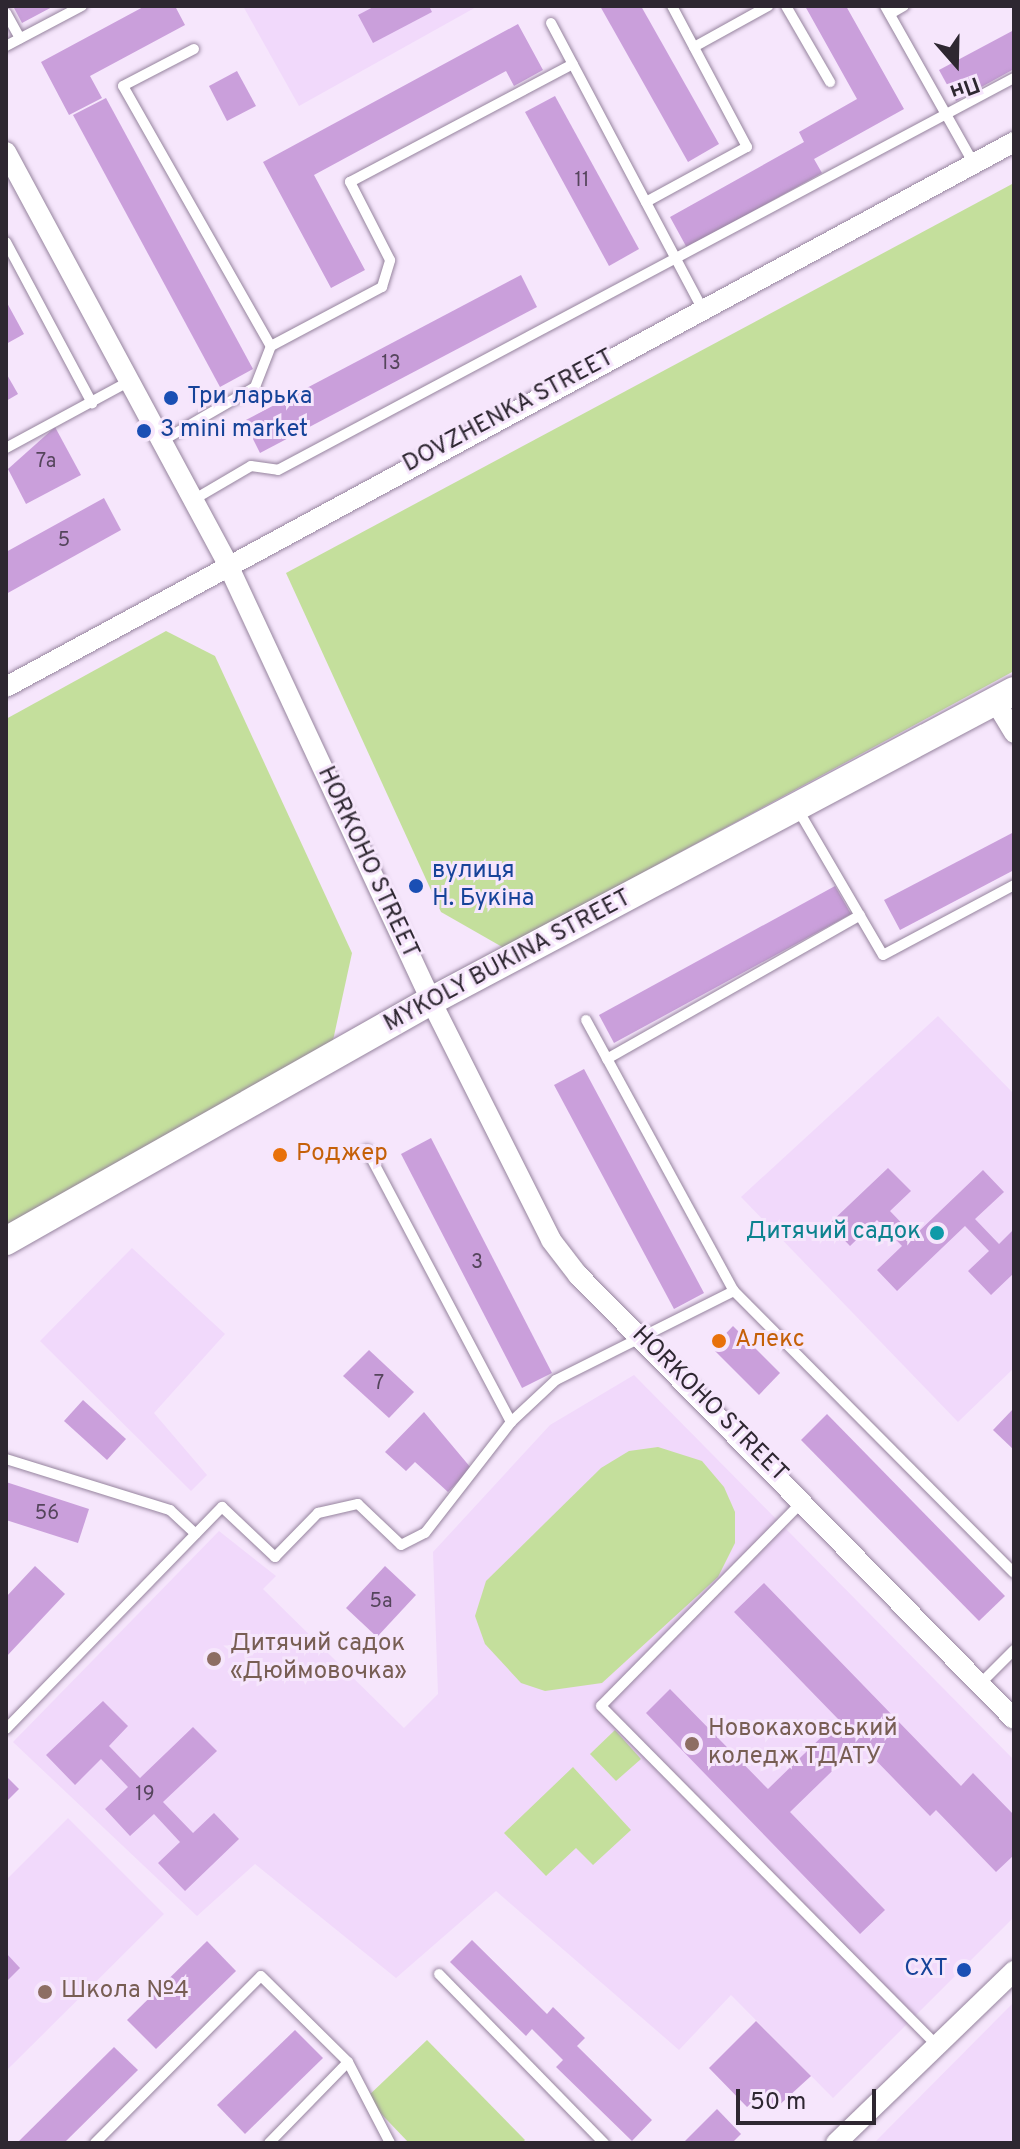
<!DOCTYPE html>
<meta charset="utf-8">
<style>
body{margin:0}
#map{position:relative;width:1020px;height:2149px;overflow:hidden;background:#f6e6fc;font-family:Overpass,sans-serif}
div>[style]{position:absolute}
.built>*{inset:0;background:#f1d9fb}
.green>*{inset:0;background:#c4df9c}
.building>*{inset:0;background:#ca9fdb}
.roads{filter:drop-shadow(0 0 2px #96849e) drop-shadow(0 0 2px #96849e)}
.lane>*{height:10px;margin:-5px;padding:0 5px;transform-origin:5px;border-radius:5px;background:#fff}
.street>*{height:20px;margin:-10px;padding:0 10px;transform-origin:10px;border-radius:10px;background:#fff}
.secondary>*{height:28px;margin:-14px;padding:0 14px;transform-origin:14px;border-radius:14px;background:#fff}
.dots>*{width:22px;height:22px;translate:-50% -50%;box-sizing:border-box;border:4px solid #f6e6fc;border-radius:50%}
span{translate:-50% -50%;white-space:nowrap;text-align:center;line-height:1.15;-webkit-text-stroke:6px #f6e6fc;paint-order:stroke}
.number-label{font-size:20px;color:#55455c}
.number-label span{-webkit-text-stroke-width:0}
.transit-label{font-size:24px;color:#164399}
.left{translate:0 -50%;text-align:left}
.right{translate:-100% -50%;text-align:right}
.street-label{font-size:24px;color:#2e2731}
.food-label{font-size:24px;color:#c56008}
.culture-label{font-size:24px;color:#0d838f}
.education-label{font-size:24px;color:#785e54}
.frame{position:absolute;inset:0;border:8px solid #2e2731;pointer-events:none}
.north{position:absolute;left:916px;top:24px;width:80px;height:80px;-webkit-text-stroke:6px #f6e6fc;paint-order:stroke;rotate:160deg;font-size:22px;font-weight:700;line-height:32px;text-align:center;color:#2e2731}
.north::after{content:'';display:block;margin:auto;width:28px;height:36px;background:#2e2731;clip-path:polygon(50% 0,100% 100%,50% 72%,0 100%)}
.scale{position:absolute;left:736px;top:2089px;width:140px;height:36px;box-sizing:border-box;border:4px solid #2e2731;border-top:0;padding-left:10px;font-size:24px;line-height:28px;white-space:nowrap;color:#2e2731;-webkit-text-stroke:6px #f6e6fc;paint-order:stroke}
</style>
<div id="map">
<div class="built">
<div style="clip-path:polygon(243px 6px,478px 6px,299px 106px)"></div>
<div style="clip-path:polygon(938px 1016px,1014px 1094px,1014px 1368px,958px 1422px,741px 1197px)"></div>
<div style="clip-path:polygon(132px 1248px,225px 1334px,154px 1413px,207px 1475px,191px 1491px,40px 1341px)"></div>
<div style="clip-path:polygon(634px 1375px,1014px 1760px,1014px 1917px,833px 2098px,731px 1995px,679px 2050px,496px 1891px,396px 1978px,255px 1864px,197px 1916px,13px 1742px,219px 1531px,276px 1576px,263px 1589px,404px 1728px,438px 1694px,433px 1552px,550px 1425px)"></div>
<div style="clip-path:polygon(68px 1818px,164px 1914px,6px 2071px,6px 1880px)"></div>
<div style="clip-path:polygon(1014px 2002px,1014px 2143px,874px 2143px)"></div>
</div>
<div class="green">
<div style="clip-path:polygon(1014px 183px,1014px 671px,504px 948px,441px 912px,286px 573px)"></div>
<div style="clip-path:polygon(166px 631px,215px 656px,352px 953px,332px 1045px,6px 1227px,6px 719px)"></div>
<div style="clip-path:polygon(658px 1447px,702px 1461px,724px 1487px,735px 1512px,735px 1543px,718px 1577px,602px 1683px,545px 1691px,521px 1683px,485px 1644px,475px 1616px,486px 1581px,601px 1468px,629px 1451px)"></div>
<div style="clip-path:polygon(615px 1730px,641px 1759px,616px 1781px,590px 1754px)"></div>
<div style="clip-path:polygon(573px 1767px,631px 1830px,593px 1865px,576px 1848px,546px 1876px,504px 1833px)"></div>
<div style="clip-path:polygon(427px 2040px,525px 2140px,522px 2143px,409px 2143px,366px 2098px)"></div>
</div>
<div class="building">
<div style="clip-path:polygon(13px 6px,54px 6px,22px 23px)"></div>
<div style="clip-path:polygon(145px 6px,175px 6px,185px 25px,90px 76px,102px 98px,69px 115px,41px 62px)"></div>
<div style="clip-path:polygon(375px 6px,429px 6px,432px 12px,373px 43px,358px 15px)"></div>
<div style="clip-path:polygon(600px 6px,641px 6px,719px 144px,688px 162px)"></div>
<div style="clip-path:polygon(805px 6px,846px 6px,904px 109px,814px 159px,822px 173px,687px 248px,670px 217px,804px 142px,799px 132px,857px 99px)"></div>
<div style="clip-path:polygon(518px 24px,543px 70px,514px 86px,506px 71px,314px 175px,365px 270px,331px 288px,263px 162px)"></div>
<div style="clip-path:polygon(1014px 30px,1014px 69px,956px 101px,939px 70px)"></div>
<div style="clip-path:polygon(237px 71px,256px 106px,227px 121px,209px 86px)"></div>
<div style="clip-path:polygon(555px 96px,639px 249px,609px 266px,525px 112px)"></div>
<div style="clip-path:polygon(106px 98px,253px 369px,220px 387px,73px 115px)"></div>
<div style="clip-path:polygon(521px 275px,537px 307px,260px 453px,244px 421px)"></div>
<div style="clip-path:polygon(6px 301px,24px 334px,6px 344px)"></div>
<div style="clip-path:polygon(6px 373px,18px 394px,6px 401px)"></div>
<div style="clip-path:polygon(55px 427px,81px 475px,26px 504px,8px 469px)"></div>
<div style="clip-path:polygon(104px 498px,121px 530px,6px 594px,6px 552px)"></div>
<div style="clip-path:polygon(1014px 832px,1014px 870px,900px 930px,884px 900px)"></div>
<div style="clip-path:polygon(835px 886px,851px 914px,614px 1043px,599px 1015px)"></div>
<div style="clip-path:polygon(584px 1069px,704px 1293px,674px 1309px,554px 1085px)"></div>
<div style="clip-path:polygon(431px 1138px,552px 1373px,522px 1388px,401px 1154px)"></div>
<div style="clip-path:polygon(888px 1168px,911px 1191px,890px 1211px,914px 1236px,983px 1170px,1004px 1192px,975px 1219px,999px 1244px,1014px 1229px,1014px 1273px,991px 1295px,968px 1271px,989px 1251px,965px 1226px,897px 1291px,877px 1270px,902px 1246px,877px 1220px,850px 1246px,829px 1224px)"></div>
<div style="clip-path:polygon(733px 1326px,780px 1373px,759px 1395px,712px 1348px)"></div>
<div style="clip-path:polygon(369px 1350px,414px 1392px,389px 1418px,343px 1376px)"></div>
<div style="clip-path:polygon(83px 1400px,126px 1439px,107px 1460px,64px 1421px)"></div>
<div style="clip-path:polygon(1014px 1408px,1014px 1450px,993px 1430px)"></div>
<div style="clip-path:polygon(424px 1412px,471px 1468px,448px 1492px,415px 1462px,406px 1471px,385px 1452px)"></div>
<div style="clip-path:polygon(827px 1414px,1005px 1596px,979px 1621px,801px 1440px)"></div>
<div style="clip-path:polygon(6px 1482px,89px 1509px,78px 1543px,6px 1520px)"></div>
<div style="clip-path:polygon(35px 1566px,65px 1594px,6px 1657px,6px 1597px)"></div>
<div style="clip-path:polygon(385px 1566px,416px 1595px,377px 1637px,346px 1608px)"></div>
<div style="clip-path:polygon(764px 1583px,961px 1786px,973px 1773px,1014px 1815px,1014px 1855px,996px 1872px,936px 1810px,930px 1816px,860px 1744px,790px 1812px,885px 1910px,860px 1934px,646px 1713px,670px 1689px,768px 1789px,839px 1720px,734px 1612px)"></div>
<div style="clip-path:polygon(103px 1701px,128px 1726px,109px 1746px,140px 1778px,193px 1727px,217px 1751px,163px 1802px,193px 1833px,214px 1813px,239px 1839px,185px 1891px,158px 1863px,180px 1842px,154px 1814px,130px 1836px,105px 1809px,128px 1787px,101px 1759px,75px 1785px,46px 1755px)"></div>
<div style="clip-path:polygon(6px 1776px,19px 1789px,6px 1802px)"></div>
<div style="clip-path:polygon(472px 1940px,547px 2014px,553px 2007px,585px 2038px,577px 2046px,652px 2120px,632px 2141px,556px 2067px,563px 2060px,532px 2029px,526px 2036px,450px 1962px)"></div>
<div style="clip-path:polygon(207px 1941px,236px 1971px,156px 2049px,127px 2020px)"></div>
<div style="clip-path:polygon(6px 1953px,20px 1968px,6px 1982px)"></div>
<div style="clip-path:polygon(756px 2021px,811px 2076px,776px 2108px,765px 2106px,758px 2098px,747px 2107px,709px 2068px)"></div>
<div style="clip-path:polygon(295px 2030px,323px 2058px,245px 2134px,217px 2105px)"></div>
<div style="clip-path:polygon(114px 2047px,138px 2070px,64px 2143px,17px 2143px)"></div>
<div style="clip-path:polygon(717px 2109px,741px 2134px,732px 2143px,683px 2143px)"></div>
</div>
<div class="roads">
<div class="lane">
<div style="left:786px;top:6px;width:88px;rotate:59.9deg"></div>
<div style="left:885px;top:6px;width:181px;rotate:60.6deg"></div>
<div style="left:6px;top:13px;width:29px;rotate:61deg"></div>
<div style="left:890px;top:14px;width:16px;rotate:-30deg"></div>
<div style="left:551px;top:23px;width:323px;rotate:62.1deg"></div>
<div style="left:6px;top:46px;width:86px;rotate:-27.8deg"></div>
<div style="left:694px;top:47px;width:85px;rotate:-29deg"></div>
<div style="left:194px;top:49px;width:80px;rotate:152.5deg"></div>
<div style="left:123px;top:86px;width:299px;rotate:60.4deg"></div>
<div style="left:646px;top:202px;width:115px;rotate:-28.6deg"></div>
<div style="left:747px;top:147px;width:160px;rotate:-118deg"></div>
<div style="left:6px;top:242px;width:183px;rotate:61.9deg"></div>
<div style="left:162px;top:441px;width:108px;rotate:-30.1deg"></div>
<div style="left:255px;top:387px;width:44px;rotate:-68.7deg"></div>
<div style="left:271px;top:346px;width:126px;rotate:-28deg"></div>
<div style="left:382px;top:287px;width:28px;rotate:-73deg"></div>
<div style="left:390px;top:260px;width:88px;rotate:-117.1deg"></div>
<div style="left:350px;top:182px;width:252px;rotate:-27.9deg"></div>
<div style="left:6px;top:448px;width:141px;rotate:-28.4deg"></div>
<div style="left:193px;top:500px;width:67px;rotate:-30.4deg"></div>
<div style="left:251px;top:466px;width:27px;rotate:8deg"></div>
<div style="left:278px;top:470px;width:834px;rotate:-28.04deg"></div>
<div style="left:797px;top:808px;width:170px;rotate:59.7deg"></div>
<div style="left:883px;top:955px;width:149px;rotate:-28.1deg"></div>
<div style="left:586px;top:1020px;width:309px;rotate:61.4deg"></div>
<div style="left:734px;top:1291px;width:397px;rotate:45.2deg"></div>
<div style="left:607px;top:1059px;width:291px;rotate:-29.6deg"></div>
<div style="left:367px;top:1150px;width:308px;rotate:62.1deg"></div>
<div style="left:6px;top:1459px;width:172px;rotate:17.3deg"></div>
<div style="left:170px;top:1510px;width:35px;rotate:43deg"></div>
<div style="left:802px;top:1502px;width:286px;rotate:134.6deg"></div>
<div style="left:601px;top:1706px;width:478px;rotate:45.3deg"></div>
<div style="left:980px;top:1684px;width:48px;rotate:-45deg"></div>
<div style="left:6px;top:1729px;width:310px;rotate:-45.8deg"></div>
<div style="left:222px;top:1507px;width:73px;rotate:43.3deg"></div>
<div style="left:275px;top:1557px;width:62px;rotate:-45.7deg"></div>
<div style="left:318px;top:1513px;width:41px;rotate:-12.7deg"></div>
<div style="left:358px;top:1504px;width:59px;rotate:43.6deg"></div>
<div style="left:401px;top:1545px;width:27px;rotate:-27deg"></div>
<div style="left:425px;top:1533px;width:140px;rotate:-52.2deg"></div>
<div style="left:511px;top:1422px;width:62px;rotate:-43deg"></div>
<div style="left:556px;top:1380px;width:199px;rotate:-26.6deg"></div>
<div style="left:439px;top:1974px;width:236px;rotate:45.7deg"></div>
<div style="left:95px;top:2143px;width:235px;rotate:-45.2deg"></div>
<div style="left:261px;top:1976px;width:122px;rotate:44.7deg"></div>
<div style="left:348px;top:2062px;width:91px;rotate:62.6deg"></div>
<div style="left:269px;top:2143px;width:113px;rotate:-45.7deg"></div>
</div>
<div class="street">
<div style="left:6px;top:152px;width:469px;rotate:61.7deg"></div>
<div style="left:228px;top:565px;width:481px;rotate:65deg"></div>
<div style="left:431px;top:1001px;width:267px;rotate:63.3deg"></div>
<div style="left:551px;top:1240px;width:44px;rotate:52.4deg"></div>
<div style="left:578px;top:1275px;width:622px;rotate:45.52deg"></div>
<div style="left:6px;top:687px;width:1146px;rotate:-28.4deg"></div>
<div style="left:995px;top:701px;width:37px;rotate:59deg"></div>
<div style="left:836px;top:2143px;width:248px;rotate:-44deg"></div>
</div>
<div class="secondary">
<div style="left:6px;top:1241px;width:488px;rotate:-29.5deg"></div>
<div style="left:431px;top:1001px;width:660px;rotate:-28deg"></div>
</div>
</div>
<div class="dots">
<div style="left:171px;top:398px;background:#1a4fb4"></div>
<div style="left:144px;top:431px;background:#1a4fb4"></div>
<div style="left:416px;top:886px;background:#1a4fb4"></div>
<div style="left:280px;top:1155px;background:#e8710a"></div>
<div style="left:937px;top:1233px;background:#0f9aa8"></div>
<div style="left:719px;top:1341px;background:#e8710a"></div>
<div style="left:214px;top:1659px;background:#8d6e63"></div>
<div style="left:692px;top:1744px;background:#8d6e63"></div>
<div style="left:964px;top:1970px;background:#1a4fb4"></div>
<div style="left:45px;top:1992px;background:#8d6e63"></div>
</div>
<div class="number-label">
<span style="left:582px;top:181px">11</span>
<span style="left:391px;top:364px">13</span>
<span style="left:46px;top:462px">7а</span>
<span style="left:64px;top:541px">5</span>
<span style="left:477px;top:1263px">3</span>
<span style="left:379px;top:1384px">7</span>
<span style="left:47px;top:1514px">56</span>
<span style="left:381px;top:1602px">5а</span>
<span style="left:145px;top:1795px">19</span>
</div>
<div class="transit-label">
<span class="left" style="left:187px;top:398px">Три ларька</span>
<span class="left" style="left:160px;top:431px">3 mini market</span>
<span class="left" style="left:432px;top:886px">вулиця<br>Н. Букіна</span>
<span class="right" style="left:948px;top:1970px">СХТ</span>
</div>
<div class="street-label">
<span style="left:509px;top:412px;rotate:-28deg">DOVZHENKA STREET</span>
<span style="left:367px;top:863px;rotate:65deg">HORKOHO STREET</span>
<span style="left:508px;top:962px;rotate:-28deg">MYKOLY BUKINA STREET</span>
<span style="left:709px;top:1405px;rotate:45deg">HORKOHO STREET</span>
</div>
<div class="food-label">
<span class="left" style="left:296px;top:1155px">Роджер</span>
<span class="left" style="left:735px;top:1341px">Алекс</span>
</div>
<div class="culture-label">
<span class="right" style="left:921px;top:1233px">Дитячий садок</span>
</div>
<div class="education-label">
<span class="left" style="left:230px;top:1659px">Дитячий садок<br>«Дюймовочка»</span>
<span class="left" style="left:708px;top:1744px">Новокаховський<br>коледж ТДАТУ</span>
<span class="left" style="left:61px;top:1992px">Школа №4</span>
</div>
<div class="frame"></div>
<div class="north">Пн</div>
<div class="scale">50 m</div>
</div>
